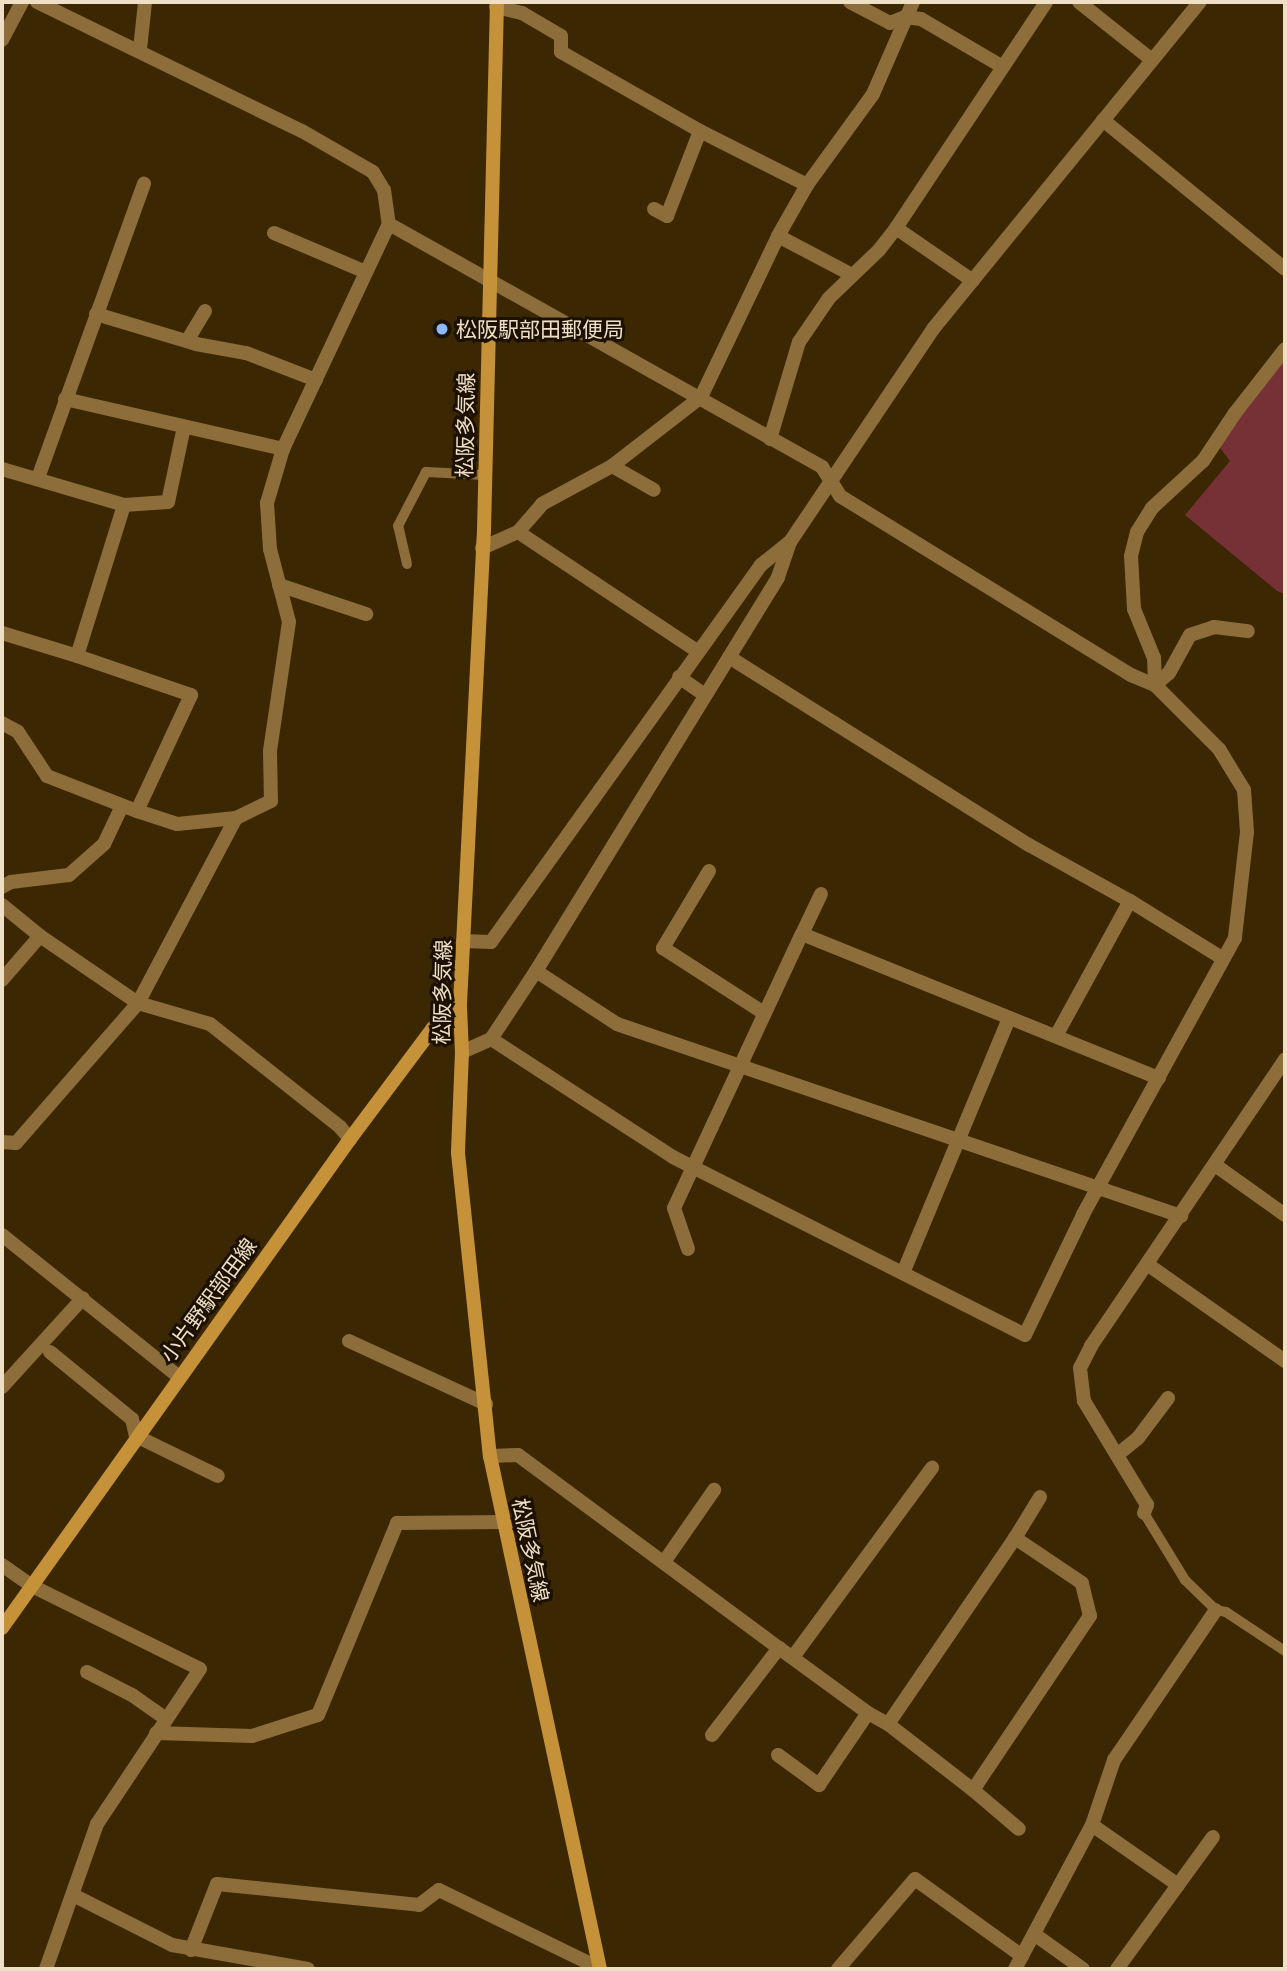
<!DOCTYPE html>
<meta charset="utf-8">
<style>
body{margin:0}
#map{position:relative;width:1287px;height:1971px;overflow:hidden;background:#3b2702;font-family:Ubuntu,"Noto Sans JP",sans-serif}
div>[style]{position:absolute}
.green>*{inset:0;background:#763136}
.lane>*{height:10px;margin:-5px;padding:0 5px;transform-origin:5px;border-radius:5px;background:#8d6d3a}
.street>*{height:14px;margin:-7px;padding:0 7px;transform-origin:7px;border-radius:7px;background:#8d6d3a}
.secondary>*{height:14px;margin:-7px;padding:0 7px;transform-origin:7px;border-radius:7px;background:#c59139}
.dots>*{width:19px;height:19px;translate:-50% -50%;box-sizing:border-box;border:4px solid #1c1101;border-radius:50%}
span{translate:-50% -50%;white-space:nowrap;text-align:center;line-height:1.15;-webkit-text-stroke:6px #1c1101;paint-order:stroke}
.poi-label{font-size:21px;color:#efdfc7}
.left{translate:0 -50%;text-align:left}
.street-label{font-size:21px;color:#efdfc7}
.frame{position:absolute;inset:0;border:4px solid #efdfc7;pointer-events:none}
</style>
<div id="map">
<div class="green">
<div style="clip-path:polygon(1285px 357px,1285px 594px,1277px 591px,1185px 515px,1230px 461px,1218px 445px)"></div>
</div>
<div class="lane">
<div style="left:407px;top:564px;width:39px;rotate:-103deg"></div>
<div style="left:398px;top:526px;width:61px;rotate:-62.6deg"></div>
<div style="left:426px;top:472px;width:59px;rotate:2.9deg"></div>
<div style="left:1144px;top:1513px;width:79px;rotate:58.5deg"></div>
<div style="left:1185px;top:1580px;width:43px;rotate:44.1deg"></div>
<div style="left:1216px;top:1610px;width:10px;rotate:11deg"></div>
<div style="left:1226px;top:1612px;width:71px;rotate:33.5deg"></div>
</div>
<div class="street">
<div style="left:37px;top:2px;width:295px;rotate:26deg"></div>
<div style="left:302px;top:131px;width:82px;rotate:30deg"></div>
<div style="left:373px;top:172px;width:21px;rotate:59deg"></div>
<div style="left:384px;top:190px;width:34px;rotate:82deg"></div>
<div style="left:389px;top:224px;width:497px;rotate:29.3deg"></div>
<div style="left:822px;top:467px;width:34px;rotate:58deg"></div>
<div style="left:840px;top:496px;width:342px;rotate:31.6deg"></div>
<div style="left:1131px;top:675px;width:26px;rotate:23deg"></div>
<div style="left:1155px;top:685px;width:91px;rotate:45deg"></div>
<div style="left:1219px;top:749px;width:48px;rotate:58.6deg"></div>
<div style="left:1244px;top:790px;width:42px;rotate:85.9deg"></div>
<div style="left:1247px;top:832px;width:107px;rotate:96.5deg"></div>
<div style="left:1235px;top:938px;width:316px;rotate:118.8deg"></div>
<div style="left:1083px;top:1215px;width:133px;rotate:115.8deg"></div>
<div style="left:1025px;top:1335px;width:394px;rotate:-153.2deg"></div>
<div style="left:673px;top:1157px;width:217px;rotate:-147deg"></div>
<div style="left:850px;top:2px;width:45px;rotate:27.7deg"></div>
<div style="left:890px;top:23px;width:16px;rotate:-22deg"></div>
<div style="left:905px;top:17px;width:16px;rotate:7deg"></div>
<div style="left:921px;top:19px;width:93px;rotate:30.4deg"></div>
<div style="left:1079px;top:2px;width:93px;rotate:38.5deg"></div>
<div style="left:496px;top:7px;width:27px;rotate:13deg"></div>
<div style="left:522px;top:13px;width:45px;rotate:30.5deg"></div>
<div style="left:561px;top:36px;width:16px;rotate:90deg"></div>
<div style="left:561px;top:52px;width:160px;rotate:29.6deg"></div>
<div style="left:700px;top:131px;width:120px;rotate:26.8deg"></div>
<div style="left:2px;top:40px;width:43px;rotate:-62.2deg"></div>
<div style="left:140px;top:49px;width:47px;rotate:-83.9deg"></div>
<div style="left:1103px;top:120px;width:235px;rotate:39.3deg"></div>
<div style="left:654px;top:209px;width:15px;rotate:28deg"></div>
<div style="left:667px;top:216px;width:91px;rotate:-68.8deg"></div>
<div style="left:896px;top:228px;width:93px;rotate:34.5deg"></div>
<div style="left:274px;top:233px;width:100px;rotate:23deg"></div>
<div style="left:778px;top:236px;width:84px;rotate:27.8deg"></div>
<div style="left:96px;top:314px;width:104px;rotate:16.7deg"></div>
<div style="left:196px;top:344px;width:51px;rotate:10.2deg"></div>
<div style="left:246px;top:353px;width:75px;rotate:21.1deg"></div>
<div style="left:187px;top:341px;width:35px;rotate:-59deg"></div>
<div style="left:65px;top:399px;width:224px;rotate:12.9deg"></div>
<div style="left:283px;top:449px;width:56px;rotate:106.5deg"></div>
<div style="left:267px;top:503px;width:46px;rotate:86.3deg"></div>
<div style="left:270px;top:549px;width:75px;rotate:75.4deg"></div>
<div style="left:289px;top:622px;width:130px;rotate:98.4deg"></div>
<div style="left:270px;top:751px;width:50px;rotate:88.9deg"></div>
<div style="left:271px;top:801px;width:39px;rotate:154deg"></div>
<div style="left:770px;top:439px;width:101px;rotate:-73.4deg"></div>
<div style="left:799px;top:342px;width:53px;rotate:-55.7deg"></div>
<div style="left:829px;top:298px;width:69px;rotate:-43.8deg"></div>
<div style="left:879px;top:250px;width:28px;rotate:-52deg"></div>
<div style="left:896px;top:228px;width:271px;rotate:-56.4deg"></div>
<div style="left:283px;top:449px;width:249px;rotate:-64.8deg"></div>
<div style="left:612px;top:466px;width:48px;rotate:29.7deg"></div>
<div style="left:2px;top:469px;width:127px;rotate:16.4deg"></div>
<div style="left:124px;top:505px;width:44px;rotate:-3.9deg"></div>
<div style="left:168px;top:502px;width:77px;rotate:-78deg"></div>
<div style="left:38px;top:478px;width:313px;rotate:-70.2deg"></div>
<div style="left:518px;top:532px;width:215px;rotate:33.6deg"></div>
<div style="left:482px;top:548px;width:39px;rotate:-24deg"></div>
<div style="left:518px;top:532px;width:37px;rotate:-49deg"></div>
<div style="left:542px;top:504px;width:80px;rotate:-28.5deg"></div>
<div style="left:612px;top:466px;width:113px;rotate:-37.8deg"></div>
<div style="left:701px;top:397px;width:178px;rotate:-64.4deg"></div>
<div style="left:778px;top:236px;width:59px;rotate:-60.4deg"></div>
<div style="left:807px;top:185px;width:112px;rotate:-54deg"></div>
<div style="left:873px;top:94px;width:100px;rotate:-66.5deg"></div>
<div style="left:279px;top:585px;width:92px;rotate:18.4deg"></div>
<div style="left:2px;top:633px;width:78px;rotate:17deg"></div>
<div style="left:729px;top:657px;width:354px;rotate:32.1deg"></div>
<div style="left:1029px;top:845px;width:115px;rotate:29deg"></div>
<div style="left:679px;top:677px;width:32px;rotate:35deg"></div>
<div style="left:1155px;top:685px;width:27px;rotate:-92deg"></div>
<div style="left:1154px;top:658px;width:53px;rotate:-112.2deg"></div>
<div style="left:1134px;top:609px;width:53px;rotate:-93.2deg"></div>
<div style="left:1131px;top:556px;width:25px;rotate:-76deg"></div>
<div style="left:1137px;top:532px;width:28px;rotate:-58deg"></div>
<div style="left:1152px;top:508px;width:69px;rotate:-42.7deg"></div>
<div style="left:1203px;top:461px;width:58px;rotate:-56.3deg"></div>
<div style="left:1235px;top:413px;width:81px;rotate:-52deg"></div>
<div style="left:1155px;top:685px;width:18px;rotate:-41deg"></div>
<div style="left:1169px;top:673px;width:43px;rotate:-61.1deg"></div>
<div style="left:1190px;top:635px;width:25px;rotate:-18deg"></div>
<div style="left:1214px;top:627px;width:34px;rotate:7deg"></div>
<div style="left:2px;top:723px;width:18px;rotate:29deg"></div>
<div style="left:18px;top:732px;width:53px;rotate:56.6deg"></div>
<div style="left:47px;top:776px;width:97px;rotate:21.3deg"></div>
<div style="left:137px;top:811px;width:128px;rotate:-65deg"></div>
<div style="left:191px;top:695px;width:120px;rotate:-161.1deg"></div>
<div style="left:77px;top:656px;width:158px;rotate:-72.7deg"></div>
<div style="left:709px;top:871px;width:90px;rotate:120.9deg"></div>
<div style="left:663px;top:948px;width:120px;rotate:32.8deg"></div>
<div style="left:2px;top:887px;width:10px;rotate:-29deg"></div>
<div style="left:11px;top:882px;width:58px;rotate:-6.9deg"></div>
<div style="left:69px;top:875px;width:47px;rotate:-41.5deg"></div>
<div style="left:104px;top:844px;width:42px;rotate:-64.7deg"></div>
<div style="left:821px;top:894px;width:44px;rotate:115.4deg"></div>
<div style="left:802px;top:934px;width:385px;rotate:22deg"></div>
<div style="left:2px;top:905px;width:49px;rotate:39.2deg"></div>
<div style="left:40px;top:936px;width:119px;rotate:34.4deg"></div>
<div style="left:138px;top:1003px;width:75px;rotate:16.3deg"></div>
<div style="left:210px;top:1024px;width:166px;rotate:38.4deg"></div>
<div style="left:340px;top:1127px;width:16px;rotate:50deg"></div>
<div style="left:463px;top:941px;width:28px;rotate:2deg"></div>
<div style="left:491px;top:942px;width:464px;rotate:-54.4deg"></div>
<div style="left:761px;top:565px;width:36px;rotate:-39deg"></div>
<div style="left:536px;top:971px;width:97px;rotate:33.2deg"></div>
<div style="left:617px;top:1024px;width:596px;rotate:18.8deg"></div>
<div style="left:2px;top:980px;width:58px;rotate:-49.2deg"></div>
<div style="left:1056px;top:1036px;width:154px;rotate:-61.3deg"></div>
<div style="left:1130px;top:901px;width:108px;rotate:31.8deg"></div>
<div style="left:462px;top:1052px;width:32px;rotate:-24deg"></div>
<div style="left:491px;top:1039px;width:82px;rotate:-56.5deg"></div>
<div style="left:536px;top:971px;width:462px;rotate:-58.4deg"></div>
<div style="left:778px;top:577px;width:37px;rotate:-71deg"></div>
<div style="left:790px;top:542px;width:257px;rotate:-56.1deg"></div>
<div style="left:933px;top:329px;width:422px;rotate:-50.8deg"></div>
<div style="left:2px;top:1142px;width:14px;rotate:4deg"></div>
<div style="left:16px;top:1143px;width:186px;rotate:-48.9deg"></div>
<div style="left:138px;top:1003px;width:209px;rotate:-62.1deg"></div>
<div style="left:236px;top:818px;width:59px;rotate:174.2deg"></div>
<div style="left:177px;top:824px;width:42px;rotate:-162deg"></div>
<div style="left:1215px;top:1165px;width:86px;rotate:35.5deg"></div>
<div style="left:2px;top:1235px;width:227px;rotate:38.7deg"></div>
<div style="left:688px;top:1249px;width:43px;rotate:-108.9deg"></div>
<div style="left:674px;top:1208px;width:302px;rotate:-65deg"></div>
<div style="left:1147px;top:1264px;width:169px;rotate:35.1deg"></div>
<div style="left:903px;top:1273px;width:276px;rotate:-67.4deg"></div>
<div style="left:349px;top:1341px;width:151px;rotate:24.7deg"></div>
<div style="left:50px;top:1352px;width:106px;rotate:39.3deg"></div>
<div style="left:132px;top:1419px;width:17px;rotate:77deg"></div>
<div style="left:136px;top:1436px;width:91px;rotate:26deg"></div>
<div style="left:2px;top:1387px;width:120px;rotate:-47.7deg"></div>
<div style="left:1117px;top:1455px;width:27px;rotate:-39deg"></div>
<div style="left:1138px;top:1438px;width:50px;rotate:-53.1deg"></div>
<div style="left:490px;top:1456px;width:28px;rotate:-2deg"></div>
<div style="left:518px;top:1455px;width:325px;rotate:36.5deg"></div>
<div style="left:779px;top:1648px;width:110px;rotate:36.1deg"></div>
<div style="left:868px;top:1713px;width:23px;rotate:29deg"></div>
<div style="left:888px;top:1724px;width:108px;rotate:37.8deg"></div>
<div style="left:973px;top:1790px;width:210px;rotate:-56.1deg"></div>
<div style="left:1090px;top:1616px;width:34px;rotate:-104deg"></div>
<div style="left:1082px;top:1583px;width:81px;rotate:-146.1deg"></div>
<div style="left:1015px;top:1538px;width:225px;rotate:124.3deg"></div>
<div style="left:1144px;top:1513px;width:9px;rotate:-69deg"></div>
<div style="left:1147px;top:1505px;width:122px;rotate:-121.2deg"></div>
<div style="left:1084px;top:1401px;width:33px;rotate:-97deg"></div>
<div style="left:1080px;top:1368px;width:25px;rotate:-63deg"></div>
<div style="left:1091px;top:1346px;width:346px;rotate:-55.9deg"></div>
<div style="left:1015px;top:1538px;width:48px;rotate:-58.6deg"></div>
<div style="left:664px;top:1562px;width:88px;rotate:-55.2deg"></div>
<div style="left:2px;top:1565px;width:37px;rotate:35deg"></div>
<div style="left:32px;top:1586px;width:187px;rotate:26.3deg"></div>
<div style="left:200px;top:1669px;width:186px;rotate:123.6deg"></div>
<div style="left:97px;top:1824px;width:154px;rotate:109.4deg"></div>
<div style="left:793px;top:1657px;width:235px;rotate:-53.7deg"></div>
<div style="left:87px;top:1672px;width:51px;rotate:27.1deg"></div>
<div style="left:132px;top:1695px;width:40px;rotate:34.9deg"></div>
<div style="left:156px;top:1733px;width:96px;rotate:1.8deg"></div>
<div style="left:252px;top:1736px;width:69px;rotate:-17.7deg"></div>
<div style="left:318px;top:1715px;width:208px;rotate:-67.6deg"></div>
<div style="left:397px;top:1523px;width:107px;rotate:-0.5deg"></div>
<div style="left:712px;top:1735px;width:110px;rotate:-52.4deg"></div>
<div style="left:778px;top:1755px;width:51px;rotate:36.2deg"></div>
<div style="left:819px;top:1785px;width:87px;rotate:-55.8deg"></div>
<div style="left:973px;top:1790px;width:60px;rotate:40.3deg"></div>
<div style="left:1092px;top:1825px;width:105px;rotate:34.9deg"></div>
<div style="left:73px;top:1895px;width:111px;rotate:26.8deg"></div>
<div style="left:172px;top:1945px;width:138px;rotate:10deg"></div>
<div style="left:1034px;top:1934px;width:60px;rotate:35.5deg"></div>
<div style="left:191px;top:1950px;width:71px;rotate:-68.5deg"></div>
<div style="left:217px;top:1884px;width:203px;rotate:5.9deg"></div>
<div style="left:419px;top:1905px;width:25px;rotate:-37deg"></div>
<div style="left:439px;top:1890px;width:178px;rotate:26deg"></div>
<div style="left:838px;top:1969px;width:118px;rotate:-49.5deg"></div>
<div style="left:915px;top:1879px;width:132px;rotate:35.7deg"></div>
<div style="left:1015px;top:1969px;width:163px;rotate:-61.9deg"></div>
<div style="left:1092px;top:1825px;width:69px;rotate:-71.3deg"></div>
<div style="left:1114px;top:1760px;width:181px;rotate:-55.8deg"></div>
<div style="left:1117px;top:1969px;width:163px;rotate:-54deg"></div>
</div>
<div class="secondary">
<div style="left:497px;top:2px;width:528px;rotate:91.41deg"></div>
<div style="left:484px;top:530px;width:478px;rotate:92.9deg"></div>
<div style="left:460px;top:1007px;width:45px;rotate:87.5deg"></div>
<div style="left:462px;top:1052px;width:101px;rotate:92.3deg"></div>
<div style="left:458px;top:1153px;width:305px;rotate:84deg"></div>
<div style="left:490px;top:1456px;width:525px;rotate:77.9deg"></div>
<div style="left:2px;top:1628px;width:600px;rotate:-54.56deg"></div>
<div style="left:350px;top:1139px;width:139px;rotate:-53.2deg"></div>
<div style="left:433px;top:1028px;width:34px;rotate:-38deg"></div>
</div>
<div class="dots">
<div style="left:442px;top:329px;background:#8bb9fc"></div>
</div>
<div class="poi-label">
<span class="left" style="left:456px;top:329px">松阪駅部田郵便局</span>
</div>
<div class="street-label">
<span style="left:465px;top:425px;rotate:-89deg">松阪多気線</span>
<span style="left:442px;top:992px;rotate:-89deg">松阪多気線</span>
<span style="left:208px;top:1300px;rotate:-54deg">小片野駅部田線</span>
<span style="left:531px;top:1550px;rotate:78deg">松阪多気線</span>
</div>
<div class="frame"></div>
</div>
